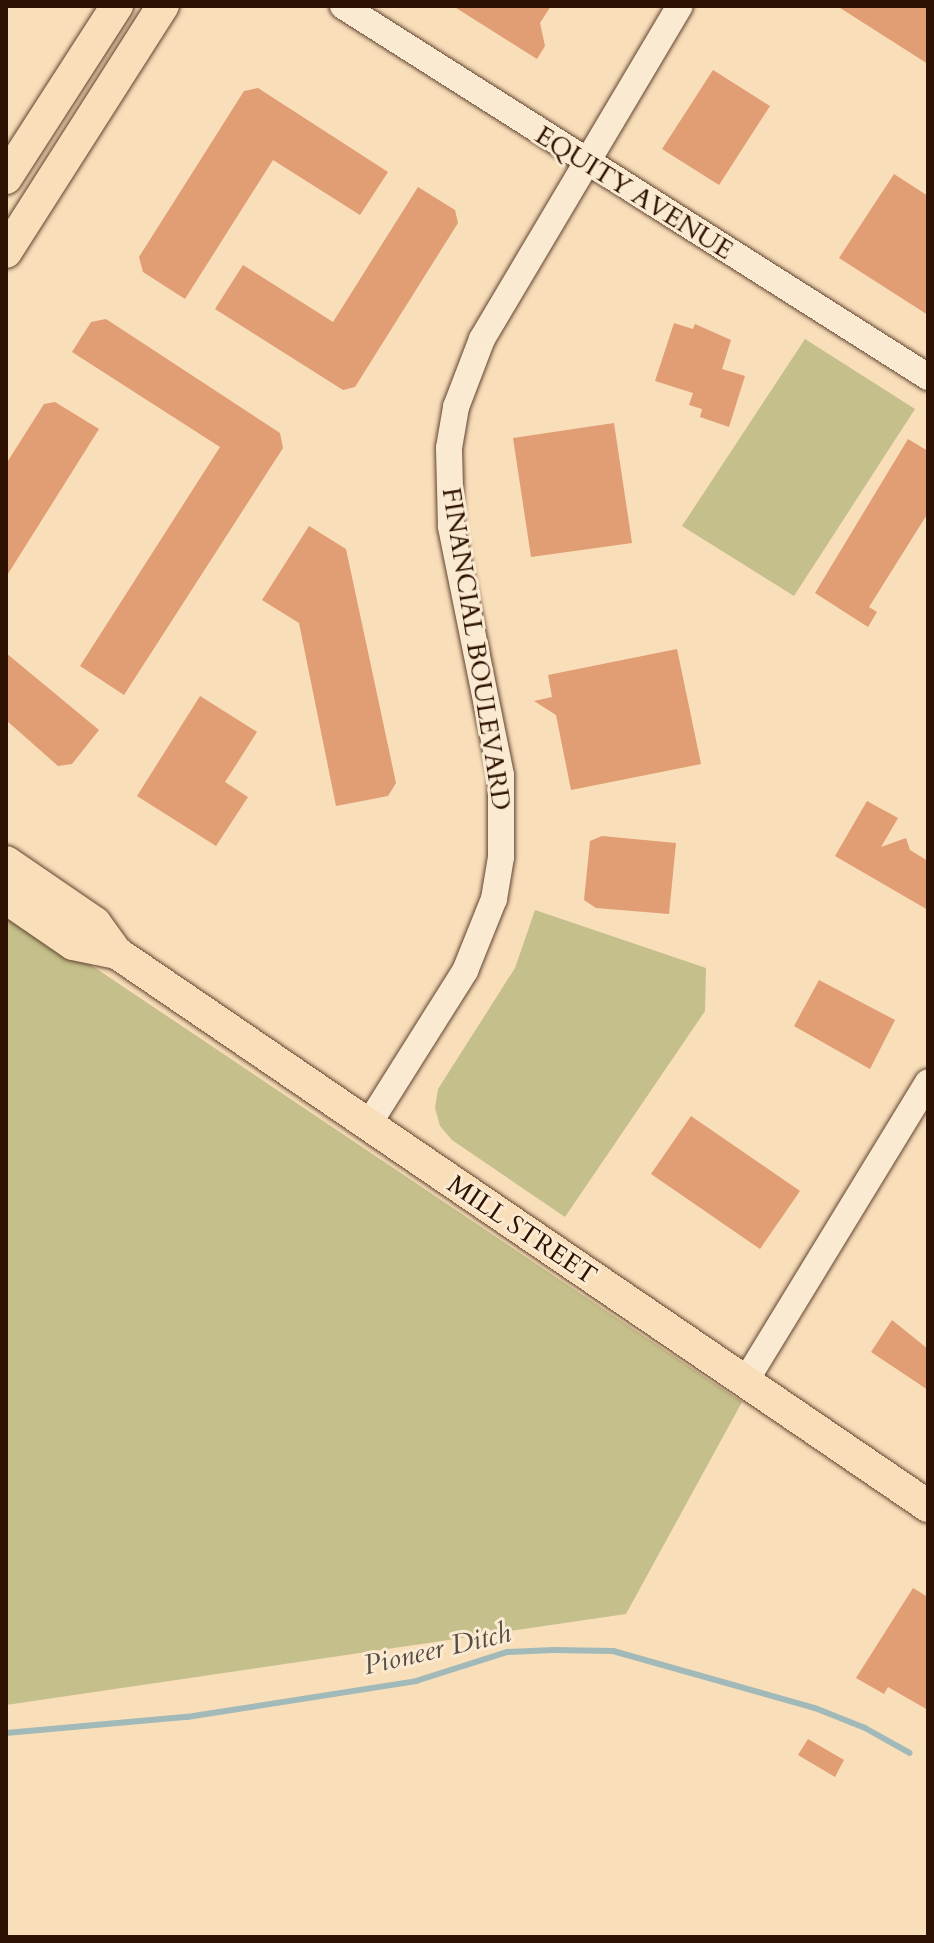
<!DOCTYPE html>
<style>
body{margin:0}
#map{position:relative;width:934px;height:1943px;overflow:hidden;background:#f9deba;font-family:Cardo,serif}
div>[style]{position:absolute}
.green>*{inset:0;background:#c5bf8b}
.stream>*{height:6px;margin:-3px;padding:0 3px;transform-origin:3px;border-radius:3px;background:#a1bab9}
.building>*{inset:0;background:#e19d73}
.roads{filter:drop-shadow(0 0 2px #60442f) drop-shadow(0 0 2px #60442f)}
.minor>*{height:26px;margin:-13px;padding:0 13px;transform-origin:13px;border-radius:13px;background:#fbead2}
.major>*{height:32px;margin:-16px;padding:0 16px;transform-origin:16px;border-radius:16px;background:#f9deba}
span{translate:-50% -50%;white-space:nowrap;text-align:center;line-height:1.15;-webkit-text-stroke:6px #fbead2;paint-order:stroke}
.street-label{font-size:26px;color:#2d1101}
.water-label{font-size:28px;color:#564c41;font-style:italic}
.frame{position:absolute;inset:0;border:8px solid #2d1101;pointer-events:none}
</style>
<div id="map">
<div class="green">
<div style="clip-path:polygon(805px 339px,915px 409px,794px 596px,682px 526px)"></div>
<div style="clip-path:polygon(6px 908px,742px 1402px,626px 1614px,6px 1705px)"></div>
<div style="clip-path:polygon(535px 910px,706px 968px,705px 1011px,565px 1217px,452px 1140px,440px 1126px,435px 1108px,438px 1089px,515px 968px)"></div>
</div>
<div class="stream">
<div style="left:6px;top:1733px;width:182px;rotate:-5.1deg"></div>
<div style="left:187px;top:1717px;width:232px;rotate:-8.9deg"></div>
<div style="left:416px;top:1681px;width:96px;rotate:-17.7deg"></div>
<div style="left:507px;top:1652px;width:47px;rotate:-2.4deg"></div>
<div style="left:554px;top:1650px;width:59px;rotate:1deg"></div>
<div style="left:613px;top:1651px;width:210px;rotate:15.8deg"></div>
<div style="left:815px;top:1708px;width:54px;rotate:21.8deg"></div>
<div style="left:865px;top:1728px;width:51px;rotate:29.1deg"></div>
</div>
<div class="building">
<div style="clip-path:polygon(453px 6px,551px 6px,540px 23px,545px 46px,537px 59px)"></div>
<div style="clip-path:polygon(837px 6px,928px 6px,928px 64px)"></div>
<div style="clip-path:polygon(713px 70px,770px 106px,719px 185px,662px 149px)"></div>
<div style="clip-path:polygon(258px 88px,388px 172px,360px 215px,273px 160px,185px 299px,143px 272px,139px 257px,244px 91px)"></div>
<div style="clip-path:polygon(894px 174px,928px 196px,928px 315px,839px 258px)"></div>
<div style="clip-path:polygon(418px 187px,455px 210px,458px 223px,355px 387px,343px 390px,215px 309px,243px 265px,333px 322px)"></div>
<div style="clip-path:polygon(106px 319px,280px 433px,283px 448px,124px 695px,80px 666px,220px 447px,72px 352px,91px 322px)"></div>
<div style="clip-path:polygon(674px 323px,693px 329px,695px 324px,731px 340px,722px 369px,745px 376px,729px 427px,700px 417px,702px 409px,689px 405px,693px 393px,655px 381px)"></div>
<div style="clip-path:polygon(55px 402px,99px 429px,6px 577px,6px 464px,44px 404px)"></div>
<div style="clip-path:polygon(614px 423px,632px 543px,531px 557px,513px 438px)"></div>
<div style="clip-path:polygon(908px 439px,928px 451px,928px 513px,869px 607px,877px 612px,868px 627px,815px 593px)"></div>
<div style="clip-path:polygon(309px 526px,346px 549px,396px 783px,388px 796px,336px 806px,299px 623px,262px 600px)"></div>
<div style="clip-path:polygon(677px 649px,701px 764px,571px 790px,556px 715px,534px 701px,552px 697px,548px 675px)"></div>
<div style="clip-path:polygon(6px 653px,99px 730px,72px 764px,58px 766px,6px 720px)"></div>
<div style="clip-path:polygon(200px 696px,257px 732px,225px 782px,248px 797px,216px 846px,137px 796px)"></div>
<div style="clip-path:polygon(867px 801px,898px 818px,881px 847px,906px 838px,910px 850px,928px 861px,928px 910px,835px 856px)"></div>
<div style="clip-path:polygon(602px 836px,676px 843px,669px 914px,596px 908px,584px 900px,590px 841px)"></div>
<div style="clip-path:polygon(819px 980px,895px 1020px,870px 1069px,794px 1026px)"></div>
<div style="clip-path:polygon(691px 1116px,800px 1191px,760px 1249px,651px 1174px)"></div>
<div style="clip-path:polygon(892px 1320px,928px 1349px,928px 1390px,871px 1352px)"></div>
<div style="clip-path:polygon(913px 1588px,928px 1597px,928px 1710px,888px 1687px,884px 1694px,856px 1678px)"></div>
<div style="clip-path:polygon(808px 1739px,844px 1760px,835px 1777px,798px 1755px)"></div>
</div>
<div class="roads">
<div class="minor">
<div style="left:343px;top:6px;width:693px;rotate:32.38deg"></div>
<div style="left:368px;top:1125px;width:182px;rotate:-57.8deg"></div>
<div style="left:465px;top:971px;width:78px;rotate:-68.1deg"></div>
<div style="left:494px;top:899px;width:43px;rotate:-80.5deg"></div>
<div style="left:501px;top:857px;width:82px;rotate:-90deg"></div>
<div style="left:501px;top:775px;width:254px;rotate:-101.4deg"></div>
<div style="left:451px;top:526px;width:78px;rotate:-91.5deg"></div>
<div style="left:449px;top:448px;width:42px;rotate:-80.3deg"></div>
<div style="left:456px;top:407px;width:73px;rotate:-69.1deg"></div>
<div style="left:482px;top:339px;width:387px;rotate:-59.3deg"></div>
<div style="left:745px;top:1382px;width:351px;rotate:-58.6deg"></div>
</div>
<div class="major">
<div style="left:6px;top:178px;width:205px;rotate:-57.2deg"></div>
<div style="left:6px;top:252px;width:292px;rotate:-57.5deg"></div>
<div style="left:6px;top:862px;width:108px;rotate:34.4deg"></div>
<div style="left:95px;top:923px;width:37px;rotate:54deg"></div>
<div style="left:117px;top:953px;width:982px;rotate:34.29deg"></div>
<div style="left:6px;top:898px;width:81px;rotate:34.5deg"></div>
<div style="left:73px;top:944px;width:45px;rotate:11.6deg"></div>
</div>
</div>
<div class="street-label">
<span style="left:634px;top:193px;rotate:32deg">EQUITY AVENUE</span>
<span style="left:476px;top:649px;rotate:81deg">FINANCIAL BOULEVARD</span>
<span style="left:522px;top:1230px;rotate:34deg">MILL STREET</span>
</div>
<div class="water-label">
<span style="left:437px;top:1649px;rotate:-13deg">Pioneer Ditch</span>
</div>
<div class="frame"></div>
</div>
